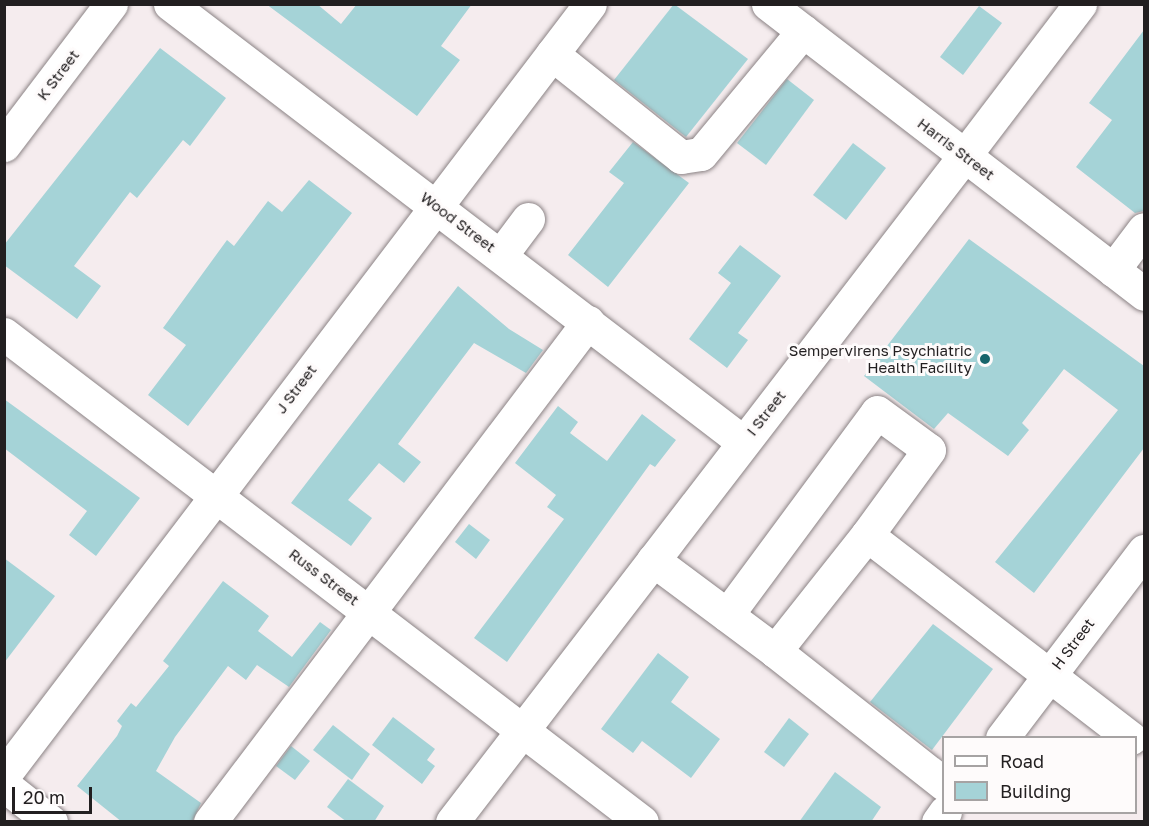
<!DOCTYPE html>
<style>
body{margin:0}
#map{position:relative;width:1149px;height:826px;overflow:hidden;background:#f5ecee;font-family:"Golos Text",sans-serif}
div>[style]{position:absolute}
.building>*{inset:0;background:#a5d3d7}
.roads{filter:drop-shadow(0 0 2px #8b8385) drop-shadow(0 0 2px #8b8385)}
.minor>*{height:33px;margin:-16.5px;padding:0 16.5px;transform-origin:16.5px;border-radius:16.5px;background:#fff}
.major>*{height:33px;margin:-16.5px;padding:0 16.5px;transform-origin:16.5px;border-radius:16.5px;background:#fff}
.dots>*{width:16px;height:16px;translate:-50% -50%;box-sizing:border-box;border:3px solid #fefbfb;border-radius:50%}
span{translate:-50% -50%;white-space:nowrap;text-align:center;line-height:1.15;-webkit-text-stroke:6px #fefbfb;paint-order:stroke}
.street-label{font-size:15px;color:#221f20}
.poi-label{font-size:15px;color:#221f20}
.right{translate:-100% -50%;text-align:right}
.frame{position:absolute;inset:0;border:6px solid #221f20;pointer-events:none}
.legend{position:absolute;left:942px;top:736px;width:195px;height:78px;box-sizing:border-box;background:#fefbfb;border:2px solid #a6a3a3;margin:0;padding:8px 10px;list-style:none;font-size:18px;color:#221f20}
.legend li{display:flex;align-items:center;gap:12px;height:30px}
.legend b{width:30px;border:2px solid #a6a3a3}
.scale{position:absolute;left:12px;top:787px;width:80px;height:27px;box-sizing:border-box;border:3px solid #221f20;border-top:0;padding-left:8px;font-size:18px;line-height:21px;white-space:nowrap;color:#221f20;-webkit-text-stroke:4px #fefbfb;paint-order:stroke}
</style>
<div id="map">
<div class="building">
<div style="clip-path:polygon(266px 4px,317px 4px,341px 24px,357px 4px,472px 4px,441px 46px,460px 60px,417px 116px)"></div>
<div style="clip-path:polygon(674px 4px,748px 59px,686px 137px,614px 80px)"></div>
<div style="clip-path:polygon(979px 6px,1002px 23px,963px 75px,940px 57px)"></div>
<div style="clip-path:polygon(1144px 30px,1144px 211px,1135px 213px,1076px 167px,1112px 120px,1089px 103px)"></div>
<div style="clip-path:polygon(160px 48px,226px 98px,190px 146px,183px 140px,137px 198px,130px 192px,74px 266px,101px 286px,77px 319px,4px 265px,4px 245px)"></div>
<div style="clip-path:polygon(787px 79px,814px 100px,766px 165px,737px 143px)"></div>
<div style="clip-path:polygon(633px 142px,689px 183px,608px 287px,568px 255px,624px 183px,609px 172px)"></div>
<div style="clip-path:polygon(853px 143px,886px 168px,846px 220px,813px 195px)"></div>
<div style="clip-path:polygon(309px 180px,352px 213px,188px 426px,148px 395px,186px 345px,163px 328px,227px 240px,234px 246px,268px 201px,282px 212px)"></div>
<div style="clip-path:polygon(969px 239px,1144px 366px,1144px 448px,1034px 593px,995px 562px,1118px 410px,1064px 369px,1022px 423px,1029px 430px,1008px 456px,948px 413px,934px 429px,864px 376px)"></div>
<div style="clip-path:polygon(740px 245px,781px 276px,738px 333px,748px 340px,727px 368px,689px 339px,731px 283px,718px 273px)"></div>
<div style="clip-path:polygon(458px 286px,509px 329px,543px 350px,526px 373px,474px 343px,398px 444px,421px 462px,404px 483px,379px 463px,348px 500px,372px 518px,351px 546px,291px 503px)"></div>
<div style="clip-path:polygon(4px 399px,140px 498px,96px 556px,69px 535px,87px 511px,4px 448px)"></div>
<div style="clip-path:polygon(558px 406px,578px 422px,570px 433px,607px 461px,642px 414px,676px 440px,655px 467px,650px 464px,507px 662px,474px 638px,564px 519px,547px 507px,556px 495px,515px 463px)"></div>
<div style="clip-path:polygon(469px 524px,490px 540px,476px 559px,455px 542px)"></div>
<div style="clip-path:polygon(4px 558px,55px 596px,4px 663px)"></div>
<div style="clip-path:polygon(223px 581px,269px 616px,258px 631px,292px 657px,320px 622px,331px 630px,289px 687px,257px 665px,246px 680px,228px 666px,175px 737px,156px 771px,201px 803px,192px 822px,122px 822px,77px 786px,117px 736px,122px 726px,117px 721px,131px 703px,136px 707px,169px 666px,163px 661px)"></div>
<div style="clip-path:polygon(933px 624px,993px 669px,932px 750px,870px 702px)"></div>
<div style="clip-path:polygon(658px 653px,689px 677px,671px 702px,720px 739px,691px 778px,642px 741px,633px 753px,601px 729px)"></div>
<div style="clip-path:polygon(393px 717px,435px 749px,427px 760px,435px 766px,422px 784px,372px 745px)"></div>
<div style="clip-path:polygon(789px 718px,809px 734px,784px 767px,764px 752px)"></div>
<div style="clip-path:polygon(333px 725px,370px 754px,352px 780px,313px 750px)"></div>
<div style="clip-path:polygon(291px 746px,310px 761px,295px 780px,276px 766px)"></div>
<div style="clip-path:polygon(835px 772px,881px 807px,871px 822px,799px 822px)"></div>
<div style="clip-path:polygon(348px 779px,384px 806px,374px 822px,347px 822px,327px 807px)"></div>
</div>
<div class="roads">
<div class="minor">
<div style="left:170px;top:4px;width:721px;rotate:37.39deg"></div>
<div style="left:552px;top:54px;width:165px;rotate:38.6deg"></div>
<div style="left:681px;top:157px;width:20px;rotate:-9deg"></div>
<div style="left:701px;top:154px;width:160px;rotate:-50.3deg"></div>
<div style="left:4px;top:145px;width:177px;rotate:-52.8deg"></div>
<div style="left:965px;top:155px;width:190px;rotate:-52.7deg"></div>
<div style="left:501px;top:255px;width:45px;rotate:-53.1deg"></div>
<div style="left:1113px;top:270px;width:51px;rotate:-52.9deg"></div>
<div style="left:4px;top:334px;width:803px;rotate:37.41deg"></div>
<div style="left:653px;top:560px;width:152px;rotate:36.7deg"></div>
<div style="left:775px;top:651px;width:148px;rotate:-51.6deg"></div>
<div style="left:867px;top:535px;width:333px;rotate:37.6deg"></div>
<div style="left:727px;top:615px;width:252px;rotate:-53.5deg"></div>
<div style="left:877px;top:412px;width:64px;rotate:36.2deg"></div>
<div style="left:929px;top:450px;width:105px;rotate:126.1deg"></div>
<div style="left:775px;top:651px;width:215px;rotate:38.2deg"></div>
<div style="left:4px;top:775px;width:968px;rotate:-52.76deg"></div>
<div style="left:210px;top:822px;width:627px;rotate:-52.91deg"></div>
</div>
<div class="major">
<div style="left:768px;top:4px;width:475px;rotate:37.6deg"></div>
<div style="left:1002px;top:738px;width:235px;rotate:-52.8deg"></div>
<div style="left:4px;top:785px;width:60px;rotate:38.2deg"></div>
<div style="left:452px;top:822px;width:841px;rotate:-52.44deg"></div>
<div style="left:938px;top:822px;width:12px;rotate:-55deg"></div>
</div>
</div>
<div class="dots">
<div style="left:985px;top:359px;background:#17656b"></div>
</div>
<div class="street-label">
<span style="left:58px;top:75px;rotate:-53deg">K Street</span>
<span style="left:956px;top:149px;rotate:37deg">Harris Street</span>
<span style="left:458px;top:222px;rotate:37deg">Wood Street</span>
<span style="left:296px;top:389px;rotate:-53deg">J Street</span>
<span style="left:766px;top:413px;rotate:-52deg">I Street</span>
<span style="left:324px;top:577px;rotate:37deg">Russ Street</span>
<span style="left:1073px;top:644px;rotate:-53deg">H Street</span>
</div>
<div class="poi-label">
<span class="right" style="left:972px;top:359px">Sempervirens Psychiatric<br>Health Facility</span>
</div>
<div class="frame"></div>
<ul class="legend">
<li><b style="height:8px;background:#fff"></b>Road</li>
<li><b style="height:16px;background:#a5d3d7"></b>Building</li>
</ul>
<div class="scale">20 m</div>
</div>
